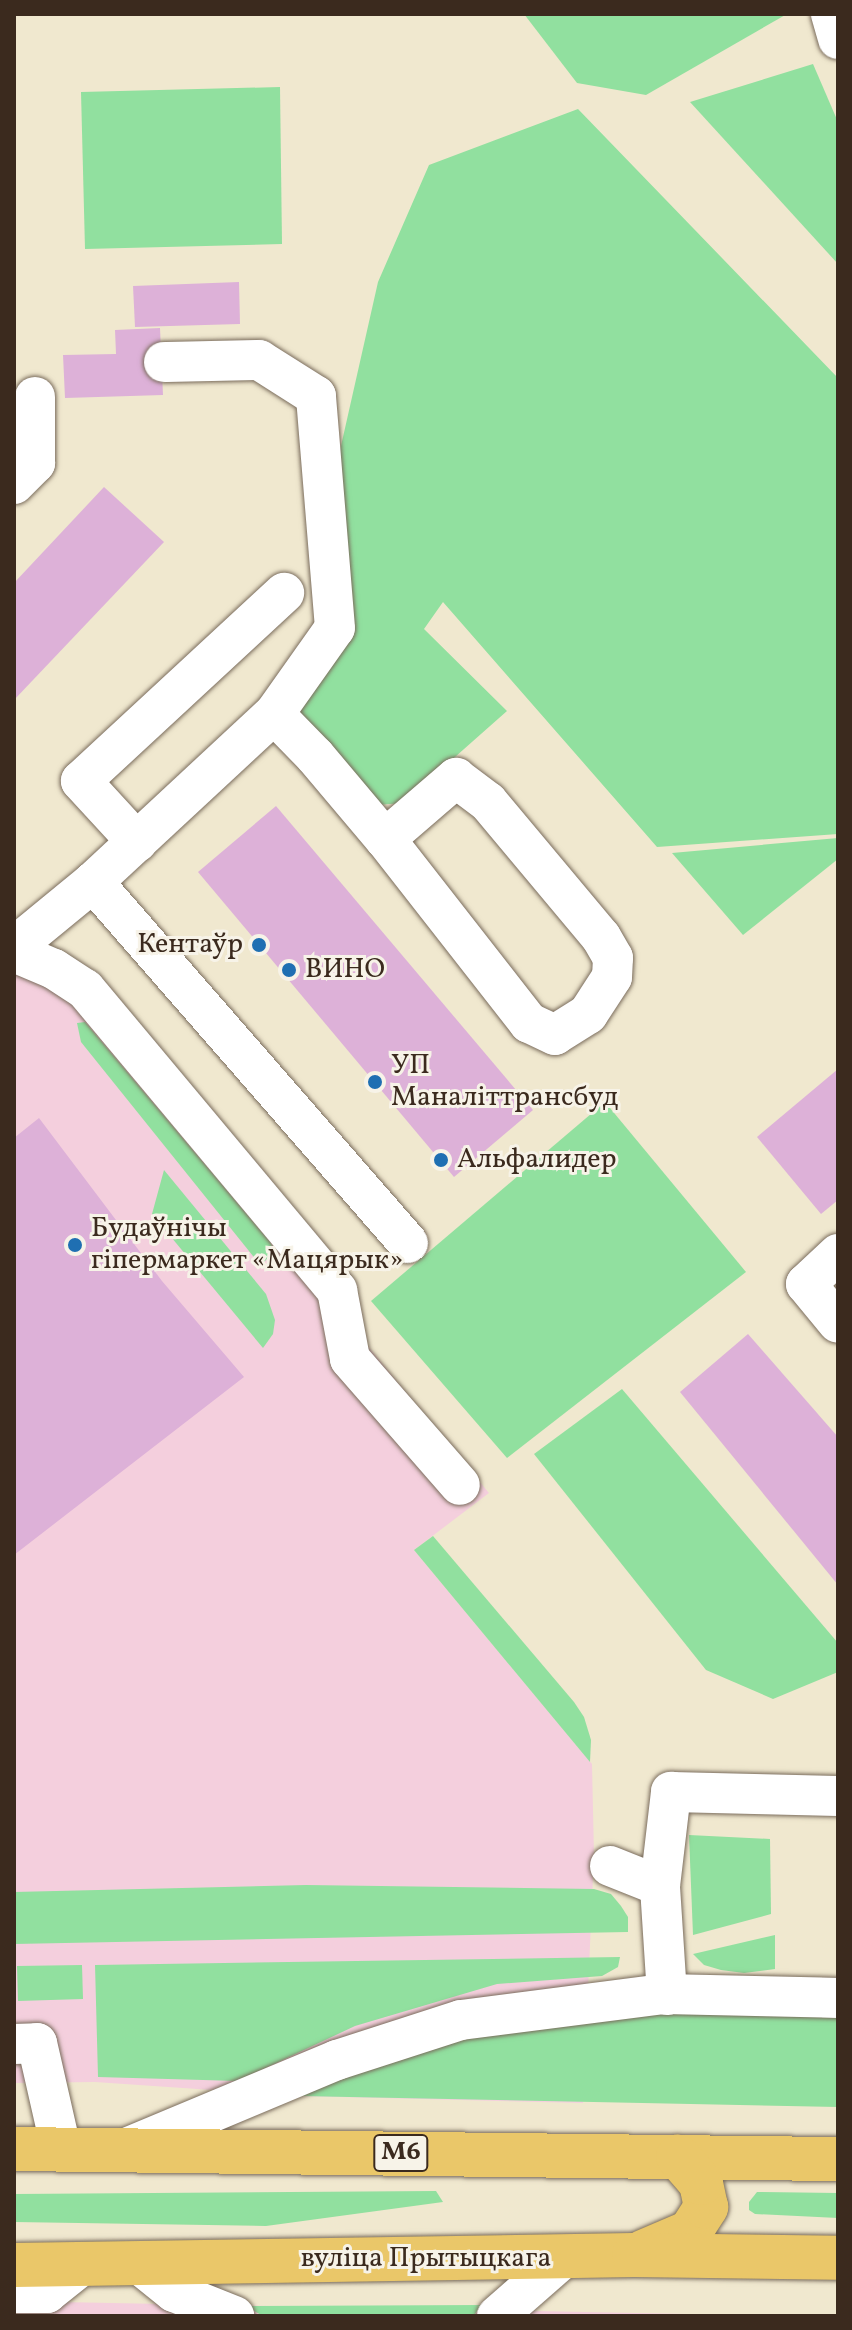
<!DOCTYPE html>
<meta charset="utf-8">
<style>
body{margin:0}
#map{position:relative;width:852px;height:2330px;overflow:hidden;background:#f0e8cf;font-family:Vollkorn,serif}
div>[style]{position:absolute}
.built>*{inset:0;background:#f4cfdd}
.green>*{inset:0;background:#91e09f}
.building>*{inset:0;background:#ddb1d8}
.roads{filter:drop-shadow(0 0 2px #7a6c5c) drop-shadow(0 0 2px #7a6c5c)}
.minor>*{height:40px;margin:-20px;padding:0 20px;transform-origin:20px;border-radius:20px;background:#fff}
.major>*{height:44px;margin:-22px;padding:0 22px;transform-origin:22px;border-radius:22px;background:#eac769}
.dots>*{width:22px;height:22px;translate:-50% -50%;box-sizing:border-box;border:4px solid #f7f3e8;border-radius:50%}
span{translate:-50% -50%;white-space:nowrap;text-align:center;line-height:1.15;-webkit-text-stroke:6px #f7f3e8;paint-order:stroke}
.shield-label span{padding:2px 6px;background:#f7f3e8;border:2px solid;border-radius:6px;-webkit-text-stroke-width:0}
.shield-label{font-size:26px;color:#3b2a1e;font-weight:700}
.poi-label{font-size:28px;color:#3b2a1e}
.right{translate:-100% -50%;text-align:right}
.left{translate:0 -50%;text-align:left}
.street-label{font-size:28px;color:#3b2a1e}
.frame{position:absolute;inset:0;border:16px solid #3b2a1e;pointer-events:none}
</style>
<div id="map">
<div class="built">
<div style="clip-path:polygon(14px 917px,489px 1493px,414px 1550px,592px 1764px,594px 1855px,583px 2103px,300px 2096px,95px 2082px,14px 2083px)"></div>
<div style="clip-path:polygon(59px 2302px,795px 2316px,14px 2316px,14px 2304px)"></div>
</div>
<div class="green">
<div style="clip-path:polygon(524px 14px,787px 14px,646px 95px,577px 83px)"></div>
<div style="clip-path:polygon(813px 64px,838px 122px,838px 264px,690px 102px)"></div>
<div style="clip-path:polygon(280px 87px,282px 244px,85px 249px,81px 92px)"></div>
<div style="clip-path:polygon(578px 109px,838px 378px,838px 834px,657px 847px,443px 602px,424px 629px,507px 711px,403px 803px,377px 805px,289px 699px,354px 628px,336px 468px,378px 282px,429px 165px)"></div>
<div style="clip-path:polygon(838px 838px,838px 859px,743px 935px,672px 853px)"></div>
<div style="clip-path:polygon(85px 1022px,270px 1242px,274px 1250px,261px 1266px,81px 1042px,77px 1023px)"></div>
<div style="clip-path:polygon(605px 1102px,746px 1272px,507px 1458px,371px 1301px)"></div>
<div style="clip-path:polygon(164px 1170px,266px 1294px,275px 1320px,273px 1334px,263px 1348px,152px 1214px)"></div>
<div style="clip-path:polygon(622px 1389px,838px 1643px,838px 1672px,773px 1699px,706px 1670px,534px 1454px)"></div>
<div style="clip-path:polygon(433px 1536px,574px 1702px,584px 1717px,591px 1740px,590px 1762px,414px 1550px)"></div>
<div style="clip-path:polygon(689px 1835px,770px 1839px,771px 1914px,693px 1935px)"></div>
<div style="clip-path:polygon(306px 1885px,594px 1889px,611px 1894px,621px 1906px,628px 1917px,628px 1932px,14px 1944px,14px 1892px)"></div>
<div style="clip-path:polygon(775px 1935px,775px 1969px,744px 1973px,721px 1970px,704px 1965px,693px 1954px)"></div>
<div style="clip-path:polygon(620px 1957px,618px 1967px,602px 1976px,497px 1984px,355px 2026px,238px 2081px,98px 2077px,95px 1965px)"></div>
<div style="clip-path:polygon(82px 1965px,83px 1999px,18px 2001px,17px 1966px)"></div>
<div style="clip-path:polygon(709px 2009px,838px 2011px,838px 2107px,300px 2096px,304px 2088px,467px 2035px)"></div>
<div style="clip-path:polygon(436px 2191px,443px 2202px,266px 2226px,14px 2222px,14px 2194px)"></div>
<div style="clip-path:polygon(757px 2192px,838px 2193px,838px 2218px,755px 2214px,749px 2210px,749px 2202px)"></div>
<div style="clip-path:polygon(483px 2305px,473px 2316px,263px 2316px,245px 2306px)"></div>
</div>
<div class="building">
<div style="clip-path:polygon(239px 282px,240px 324px,135px 327px,133px 286px)"></div>
<div style="clip-path:polygon(160px 328px,163px 395px,65px 398px,63px 355px,116px 354px,115px 330px)"></div>
<div style="clip-path:polygon(104px 487px,164px 542px,14px 700px,14px 583px)"></div>
<div style="clip-path:polygon(276px 806px,533px 1110px,454px 1177px,198px 872px)"></div>
<div style="clip-path:polygon(838px 1069px,838px 1200px,821px 1214px,757px 1137px)"></div>
<div style="clip-path:polygon(39px 1118px,162px 1281px,244px 1377px,14px 1555px,14px 1138px)"></div>
<div style="clip-path:polygon(748px 1334px,838px 1437px,838px 1585px,680px 1392px)"></div>
</div>
<div class="roads">
<div class="minor">
<div style="left:831px;top:14px;width:26px;rotate:74deg"></div>
<div style="left:14px;top:484px;width:30px;rotate:-45deg"></div>
<div style="left:35px;top:463px;width:66px;rotate:-90deg"></div>
<div style="left:274px;top:714px;width:59px;rotate:45.7deg"></div>
<div style="left:315px;top:756px;width:109px;rotate:49.9deg"></div>
<div style="left:385px;top:839px;width:94px;rotate:-40.7deg"></div>
<div style="left:456px;top:778px;width:40px;rotate:37deg"></div>
<div style="left:488px;top:802px;width:176px;rotate:50.1deg"></div>
<div style="left:601px;top:937px;width:24px;rotate:60deg"></div>
<div style="left:613px;top:958px;width:19px;rotate:93deg"></div>
<div style="left:612px;top:977px;width:44px;rotate:123deg"></div>
<div style="left:588px;top:1014px;width:39px;rotate:148deg"></div>
<div style="left:555px;top:1035px;width:29px;rotate:-155deg"></div>
<div style="left:529px;top:1023px;width:234px;rotate:-128deg"></div>
<div style="left:137px;top:842px;width:83px;rotate:-132.6deg"></div>
<div style="left:81px;top:781px;width:277px;rotate:-42.8deg"></div>
<div style="left:93px;top:882px;width:479px;rotate:48.9deg"></div>
<div style="left:14px;top:947px;width:102px;rotate:-39.4deg"></div>
<div style="left:93px;top:882px;width:247px;rotate:-42.9deg"></div>
<div style="left:274px;top:714px;width:105px;rotate:-54.7deg"></div>
<div style="left:335px;top:628px;width:233px;rotate:-94.7deg"></div>
<div style="left:316px;top:396px;width:67px;rotate:-147.7deg"></div>
<div style="left:259px;top:360px;width:95px;rotate:178.8deg"></div>
<div style="left:14px;top:952px;width:43px;rotate:23deg"></div>
<div style="left:54px;top:969px;width:37px;rotate:33deg"></div>
<div style="left:85px;top:989px;width:393px;rotate:50.1deg"></div>
<div style="left:337px;top:1290px;width:70px;rotate:79.3deg"></div>
<div style="left:350px;top:1359px;width:167px;rotate:48.9deg"></div>
<div style="left:838px;top:1254px;width:44px;rotate:136.8deg"></div>
<div style="left:806px;top:1284px;width:50px;rotate:50.6deg"></div>
<div style="left:610px;top:1866px;width:54px;rotate:21.8deg"></div>
<div style="left:667px;top:1995px;width:109px;rotate:-93.7deg"></div>
<div style="left:660px;top:1886px;width:95px;rotate:-83.3deg"></div>
<div style="left:671px;top:1792px;width:167px;rotate:1.4deg"></div>
<div style="left:14px;top:2044px;width:23px;rotate:-2deg"></div>
<div style="left:37px;top:2043px;width:109px;rotate:77.2deg"></div>
<div style="left:124px;top:2149px;width:231px;rotate:-22.7deg"></div>
<div style="left:337px;top:2060px;width:130px;rotate:-17.9deg"></div>
<div style="left:461px;top:2020px;width:205px;rotate:-7.3deg"></div>
<div style="left:664px;top:1994px;width:174px;rotate:1.3deg"></div>
<div style="left:139px;top:2264px;width:45px;rotate:38.7deg"></div>
<div style="left:174px;top:2292px;width:65px;rotate:21.8deg"></div>
<div style="left:14px;top:2293px;width:33px"></div>
<div style="left:47px;top:2293px;width:45px;rotate:-38.7deg"></div>
<div style="left:497px;top:2316px;width:86px;rotate:-41.2deg"></div>
</div>
<div class="major">
<div style="left:14px;top:2149px;width:824px;rotate:0.7deg"></div>
<div style="left:643px;top:2252px;width:51px;rotate:-23.1deg"></div>
<div style="left:690px;top:2232px;width:30px;rotate:-57deg"></div>
<div style="left:706px;top:2207px;width:25px;rotate:-102deg"></div>
<div style="left:701px;top:2183px;width:35px;rotate:-131deg"></div>
<div style="left:14px;top:2265px;width:620px;rotate:-0.92deg"></div>
<div style="left:634px;top:2255px;width:204px;rotate:0.8deg"></div>
</div>
</div>
<div class="dots">
<div style="left:259px;top:945px;background:#1f6fb2"></div>
<div style="left:289px;top:970px;background:#1f6fb2"></div>
<div style="left:375px;top:1082px;background:#1f6fb2"></div>
<div style="left:441px;top:1160px;background:#1f6fb2"></div>
<div style="left:75px;top:1245px;background:#1f6fb2"></div>
</div>
<div class="shield-label">
<span style="left:401px;top:2153px">М6</span>
</div>
<div class="poi-label">
<span class="right" style="left:243px;top:945px">Кентаўр</span>
<span class="left" style="left:305px;top:970px">ВИНО</span>
<span class="left" style="left:391px;top:1082px">УП<br>Маналіттрансбуд</span>
<span class="left" style="left:457px;top:1160px">Альфалидер</span>
<span class="left" style="left:91px;top:1245px">Будаўнічы<br>гіпермаркет «Мацярык»</span>
</div>
<div class="street-label">
<span style="left:426px;top:2259px">вуліца Прытыцкага</span>
</div>
<div class="frame"></div>
</div>
